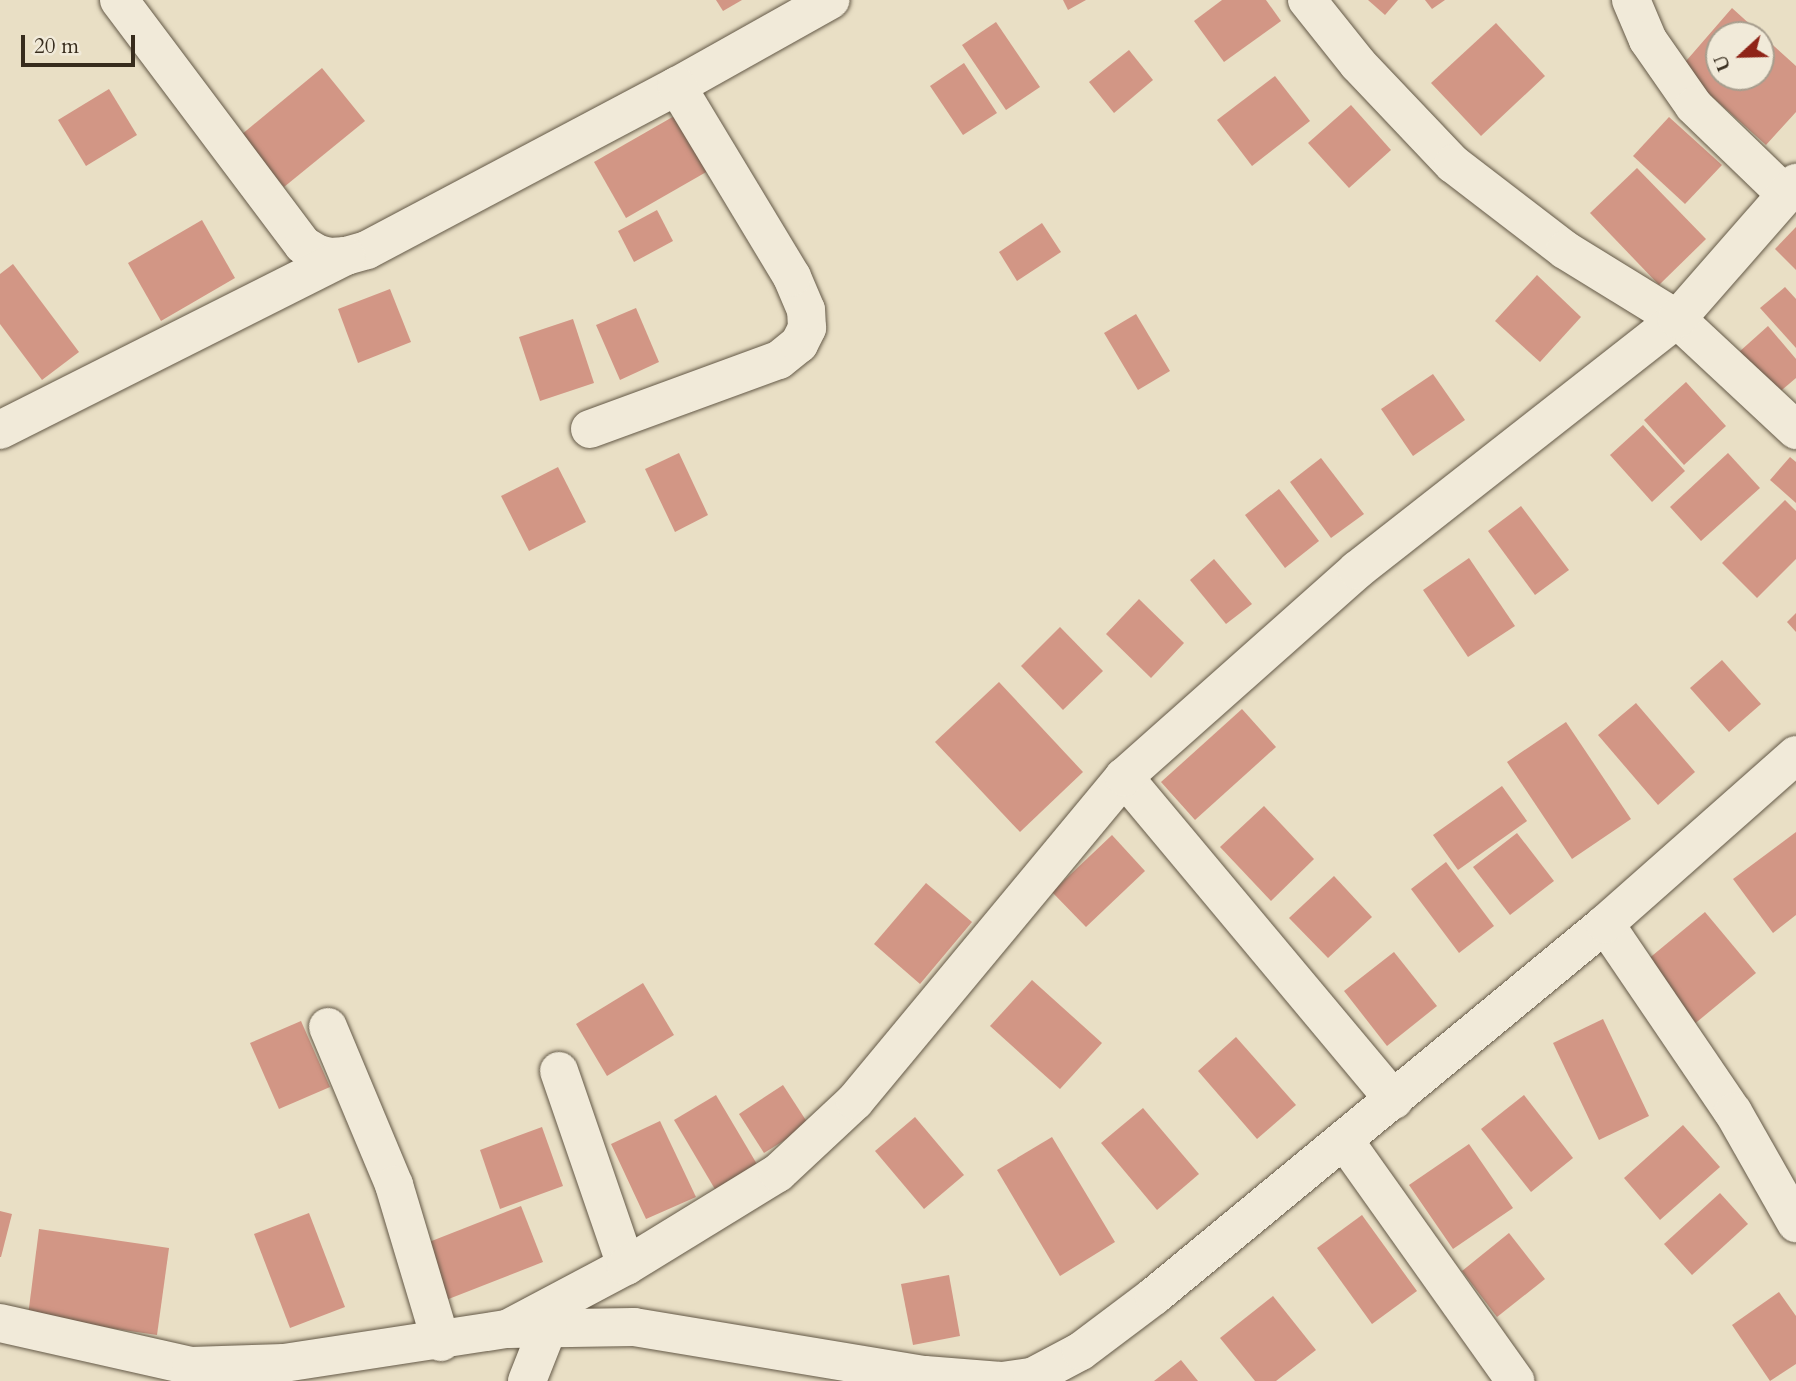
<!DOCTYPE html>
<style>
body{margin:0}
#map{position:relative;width:1796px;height:1381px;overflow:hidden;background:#e9dfc5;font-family:Cardo,serif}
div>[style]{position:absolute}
.building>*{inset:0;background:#d29685}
.roads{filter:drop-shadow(0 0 2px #645947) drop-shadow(0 0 2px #645947)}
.minor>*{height:38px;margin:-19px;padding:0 19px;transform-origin:19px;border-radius:19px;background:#f1ead9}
span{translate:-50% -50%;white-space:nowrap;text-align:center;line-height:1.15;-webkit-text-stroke:6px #f1ead9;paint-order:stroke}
.north{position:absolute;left:1705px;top:21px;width:70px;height:70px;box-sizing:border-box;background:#f1ead9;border:2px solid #a79e8e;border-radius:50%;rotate:248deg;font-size:19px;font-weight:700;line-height:28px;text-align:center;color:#372c1d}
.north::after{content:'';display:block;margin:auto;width:24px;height:32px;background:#8f2418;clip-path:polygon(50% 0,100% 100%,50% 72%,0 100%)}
.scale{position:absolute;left:21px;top:35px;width:114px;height:32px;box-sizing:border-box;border:4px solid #372c1d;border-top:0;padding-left:9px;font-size:21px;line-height:24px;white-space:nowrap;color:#372c1d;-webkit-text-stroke:5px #f1ead9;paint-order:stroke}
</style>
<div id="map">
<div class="building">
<div style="clip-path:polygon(716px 0,742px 0,723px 11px)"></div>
<div style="clip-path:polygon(1063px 0,1086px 0,1068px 10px)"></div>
<div style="clip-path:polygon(1222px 0,1266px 0,1281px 21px,1224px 62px,1194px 21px)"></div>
<div style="clip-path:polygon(1368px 0,1398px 0,1385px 15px)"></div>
<div style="clip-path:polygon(1425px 0,1445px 0,1432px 9px)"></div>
<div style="clip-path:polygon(evenodd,1732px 8px,1796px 66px,1796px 112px,1766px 145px,1680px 68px,1732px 8px,1719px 35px,1761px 35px,1761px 77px,1719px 77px,1719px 35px)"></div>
<div style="clip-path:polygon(996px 22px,1040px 87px,1006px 110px,962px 45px)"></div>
<div style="clip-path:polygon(1496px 23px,1545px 76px,1481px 136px,1431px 83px)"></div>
<div style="clip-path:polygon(1129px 50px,1153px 80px,1114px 113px,1089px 82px)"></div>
<div style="clip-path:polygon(964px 63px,997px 113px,963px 135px,930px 86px)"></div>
<div style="clip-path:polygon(322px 68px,365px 121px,284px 187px,241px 135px)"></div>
<div style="clip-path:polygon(1275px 76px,1310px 121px,1252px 166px,1217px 120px)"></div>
<div style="clip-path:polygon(109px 89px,137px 135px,86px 166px,58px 120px)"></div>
<div style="clip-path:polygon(1351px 105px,1391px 150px,1349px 188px,1308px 143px)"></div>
<div style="clip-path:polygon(676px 115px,708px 171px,626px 218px,594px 162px)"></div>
<div style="clip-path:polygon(1669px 117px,1722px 165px,1685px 204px,1633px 156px)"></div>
<div style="clip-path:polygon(1637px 168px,1706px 239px,1659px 285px,1590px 213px)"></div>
<div style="clip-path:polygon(657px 210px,673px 241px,634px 262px,618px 231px)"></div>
<div style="clip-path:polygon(202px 220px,235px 278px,161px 321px,128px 263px)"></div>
<div style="clip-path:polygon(1042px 223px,1061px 252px,1017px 281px,999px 252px)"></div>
<div style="clip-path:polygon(1796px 227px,1796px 270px,1775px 249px)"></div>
<div style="clip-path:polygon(13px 264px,79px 352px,42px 380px,0 324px,0 274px)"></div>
<div style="clip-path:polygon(1537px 275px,1581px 317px,1540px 362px,1495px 321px)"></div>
<div style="clip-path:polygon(1785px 287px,1796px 299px,1796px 348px,1760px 308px)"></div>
<div style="clip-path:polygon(390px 289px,411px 342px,358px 363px,338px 309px)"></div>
<div style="clip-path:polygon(636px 308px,659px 362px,620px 380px,596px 325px)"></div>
<div style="clip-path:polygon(1136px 314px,1170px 371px,1138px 390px,1104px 333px)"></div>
<div style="clip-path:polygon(573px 319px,594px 383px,540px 401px,519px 337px)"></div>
<div style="clip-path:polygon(1768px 326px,1796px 359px,1796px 378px,1776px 395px,1739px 352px)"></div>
<div style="clip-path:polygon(1433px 374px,1465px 420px,1413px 456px,1381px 409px)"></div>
<div style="clip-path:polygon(1686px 382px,1726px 426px,1684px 465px,1644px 420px)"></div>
<div style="clip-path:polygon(1643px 425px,1685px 471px,1652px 502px,1610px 455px)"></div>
<div style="clip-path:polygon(679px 453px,708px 515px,675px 532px,645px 469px)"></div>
<div style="clip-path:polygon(1728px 453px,1760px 488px,1701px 541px,1670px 507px)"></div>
<div style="clip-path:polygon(1790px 457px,1796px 462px,1796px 503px,1770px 480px)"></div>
<div style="clip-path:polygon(1321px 458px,1364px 514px,1331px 538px,1290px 482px)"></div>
<div style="clip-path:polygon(558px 467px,586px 522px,529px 551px,501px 496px)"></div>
<div style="clip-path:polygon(1279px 489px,1319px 541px,1285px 568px,1245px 515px)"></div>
<div style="clip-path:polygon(1785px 500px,1796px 511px,1796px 559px,1757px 598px,1722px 563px)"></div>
<div style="clip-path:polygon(1521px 506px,1569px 570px,1535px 595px,1488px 531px)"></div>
<div style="clip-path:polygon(1469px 558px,1515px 626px,1468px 657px,1423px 590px)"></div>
<div style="clip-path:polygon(1214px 559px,1252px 604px,1226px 624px,1190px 580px)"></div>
<div style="clip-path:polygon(1139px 599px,1184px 643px,1151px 678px,1106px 634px)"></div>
<div style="clip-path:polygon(1796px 613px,1796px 632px,1787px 622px)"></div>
<div style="clip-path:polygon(1060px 627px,1103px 671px,1063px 710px,1021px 666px)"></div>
<div style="clip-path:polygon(1722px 660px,1761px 704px,1729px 732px,1690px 688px)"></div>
<div style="clip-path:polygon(999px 682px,1083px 772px,1020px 832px,935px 742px)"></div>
<div style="clip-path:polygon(1636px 703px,1695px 772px,1658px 805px,1598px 735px)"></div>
<div style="clip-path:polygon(1242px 709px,1276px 747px,1195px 820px,1161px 782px)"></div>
<div style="clip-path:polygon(1566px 722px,1631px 819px,1572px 859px,1507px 762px)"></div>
<div style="clip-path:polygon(1502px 786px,1527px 821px,1458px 870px,1433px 835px)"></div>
<div style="clip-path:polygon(1264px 806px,1314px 859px,1271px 901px,1220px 847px)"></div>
<div style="clip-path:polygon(1796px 832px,1796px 915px,1773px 933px,1733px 879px)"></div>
<div style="clip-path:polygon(1517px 833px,1554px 881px,1510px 915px,1473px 867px)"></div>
<div style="clip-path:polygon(1112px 835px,1145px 871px,1086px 927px,1052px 892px)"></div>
<div style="clip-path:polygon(1446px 862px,1494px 926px,1459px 953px,1411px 889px)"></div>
<div style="clip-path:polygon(1334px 876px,1372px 917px,1328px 958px,1289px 918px)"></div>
<div style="clip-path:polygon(926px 883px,972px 922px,920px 984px,874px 944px)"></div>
<div style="clip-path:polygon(1705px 912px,1756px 973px,1692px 1026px,1641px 965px)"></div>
<div style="clip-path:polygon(1394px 952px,1437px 1006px,1387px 1046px,1344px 991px)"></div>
<div style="clip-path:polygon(1032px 980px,1102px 1043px,1060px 1089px,990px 1026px)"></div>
<div style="clip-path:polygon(643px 983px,674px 1035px,607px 1076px,576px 1024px)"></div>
<div style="clip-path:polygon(1603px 1019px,1649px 1116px,1599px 1140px,1553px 1043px)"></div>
<div style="clip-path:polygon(301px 1021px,330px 1087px,279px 1109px,250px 1043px)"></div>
<div style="clip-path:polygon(1236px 1037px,1296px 1105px,1257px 1139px,1198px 1071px)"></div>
<div style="clip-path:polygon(783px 1085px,809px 1125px,764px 1153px,739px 1114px)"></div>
<div style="clip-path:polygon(716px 1095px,764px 1176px,722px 1201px,674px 1120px)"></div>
<div style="clip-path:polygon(1524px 1095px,1573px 1158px,1531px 1192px,1481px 1129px)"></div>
<div style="clip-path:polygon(1143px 1108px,1199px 1174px,1157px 1210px,1101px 1143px)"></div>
<div style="clip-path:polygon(915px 1117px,964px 1175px,924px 1209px,875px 1151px)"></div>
<div style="clip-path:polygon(660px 1121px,696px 1197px,646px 1219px,611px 1144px)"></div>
<div style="clip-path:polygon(1683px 1125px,1720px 1167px,1660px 1220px,1624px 1178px)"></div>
<div style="clip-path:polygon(542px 1127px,563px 1186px,500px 1209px,480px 1150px)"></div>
<div style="clip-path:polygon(1052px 1137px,1115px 1242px,1060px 1276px,997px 1170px)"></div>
<div style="clip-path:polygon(1469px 1144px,1513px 1208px,1453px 1249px,1409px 1185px)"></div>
<div style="clip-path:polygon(1720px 1193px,1748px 1224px,1692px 1275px,1664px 1244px)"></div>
<div style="clip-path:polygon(521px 1206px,543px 1262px,446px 1300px,424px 1244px)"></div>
<div style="clip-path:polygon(0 1211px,12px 1214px,1px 1257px,0 1257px)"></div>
<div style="clip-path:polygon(309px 1213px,345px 1307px,290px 1328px,254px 1234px)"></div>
<div style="clip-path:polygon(1362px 1215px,1417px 1291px,1372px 1324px,1317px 1248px)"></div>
<div style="clip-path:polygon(39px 1229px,169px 1248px,157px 1335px,28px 1316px)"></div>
<div style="clip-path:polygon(1509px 1233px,1545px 1279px,1497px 1317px,1462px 1271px)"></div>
<div style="clip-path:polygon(949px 1275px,960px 1336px,913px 1345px,901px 1284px)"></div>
<div style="clip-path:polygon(1779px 1292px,1796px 1316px,1796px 1364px,1770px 1381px,1732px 1325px)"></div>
<div style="clip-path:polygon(1273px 1296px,1316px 1350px,1276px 1381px,1255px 1381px,1220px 1338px)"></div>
<div style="clip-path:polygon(1181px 1360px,1198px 1381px,1154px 1381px)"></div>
</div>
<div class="roads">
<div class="minor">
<div style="left:119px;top:0;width:306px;rotate:53.1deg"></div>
<div style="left:303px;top:245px;width:17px;rotate:31deg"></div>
<div style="left:318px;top:254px;width:12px;rotate:14deg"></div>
<div style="left:330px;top:257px;width:16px;rotate:-4deg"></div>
<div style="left:346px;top:256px;width:22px;rotate:-16deg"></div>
<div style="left:367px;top:250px;width:351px;rotate:-27.9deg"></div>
<div style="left:677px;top:86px;width:176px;rotate:-29.3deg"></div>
<div style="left:1307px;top:0;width:82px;rotate:51.4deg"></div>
<div style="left:1358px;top:64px;width:138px;rotate:46.5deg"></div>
<div style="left:1453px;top:164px;width:141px;rotate:37.5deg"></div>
<div style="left:1565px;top:250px;width:132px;rotate:31.6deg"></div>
<div style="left:1677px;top:319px;width:163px;rotate:43deg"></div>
<div style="left:1631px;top:0;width:43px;rotate:67deg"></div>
<div style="left:1648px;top:40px;width:80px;rotate:55.1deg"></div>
<div style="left:1694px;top:106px;width:127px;rotate:44deg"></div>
<div style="left:590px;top:429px;width:201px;rotate:-20.1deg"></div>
<div style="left:779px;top:360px;width:26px;rotate:-39deg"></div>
<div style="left:799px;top:344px;width:18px;rotate:-63deg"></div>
<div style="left:807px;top:328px;width:18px;rotate:-93deg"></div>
<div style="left:806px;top:310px;width:36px;rotate:-113deg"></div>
<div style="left:792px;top:277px;width:223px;rotate:-121.1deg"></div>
<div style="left:0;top:430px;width:387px;rotate:-26.7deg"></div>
<div style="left:1124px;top:777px;width:421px;rotate:50.1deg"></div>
<div style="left:1605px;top:924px;width:227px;rotate:55.8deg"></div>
<div style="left:1733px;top:1112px;width:128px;rotate:60.4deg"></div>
<div style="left:328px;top:1027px;width:171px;rotate:67.3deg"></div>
<div style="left:394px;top:1185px;width:164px;rotate:73.3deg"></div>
<div style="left:559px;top:1071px;width:206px;rotate:71deg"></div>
<div style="left:1344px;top:1140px;width:296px;rotate:54.6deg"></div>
<div style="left:0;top:1323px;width:196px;rotate:12.7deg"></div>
<div style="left:191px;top:1366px;width:93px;rotate:-1.8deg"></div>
<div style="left:284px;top:1363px;width:226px;rotate:-8.7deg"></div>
<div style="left:507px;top:1329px;width:127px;rotate:-0.9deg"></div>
<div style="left:634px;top:1327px;width:295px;rotate:9.4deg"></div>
<div style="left:925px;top:1375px;width:76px;rotate:4.5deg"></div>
<div style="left:507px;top:1329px;width:135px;rotate:-27.9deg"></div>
<div style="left:626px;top:1266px;width:178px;rotate:-31.5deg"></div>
<div style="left:778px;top:1173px;width:105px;rotate:-43.1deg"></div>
<div style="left:855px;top:1101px;width:421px;rotate:-50.3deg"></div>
<div style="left:1124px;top:777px;width:312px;rotate:-41.6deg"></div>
<div style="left:1357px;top:570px;width:407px;rotate:-38.1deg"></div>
<div style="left:1677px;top:319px;width:181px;rotate:-48.8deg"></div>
<div style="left:527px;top:1381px;width:57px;rotate:-68.4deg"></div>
<div style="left:1002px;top:1381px;width:30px;rotate:-8deg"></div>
<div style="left:1032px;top:1377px;width:55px;rotate:-28deg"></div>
<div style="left:1081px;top:1351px;width:91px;rotate:-37deg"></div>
<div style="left:1154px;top:1296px;width:585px;rotate:-39.52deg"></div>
<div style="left:1605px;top:924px;width:255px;rotate:-41.5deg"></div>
</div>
</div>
<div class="north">U</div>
<div class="scale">20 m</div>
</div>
